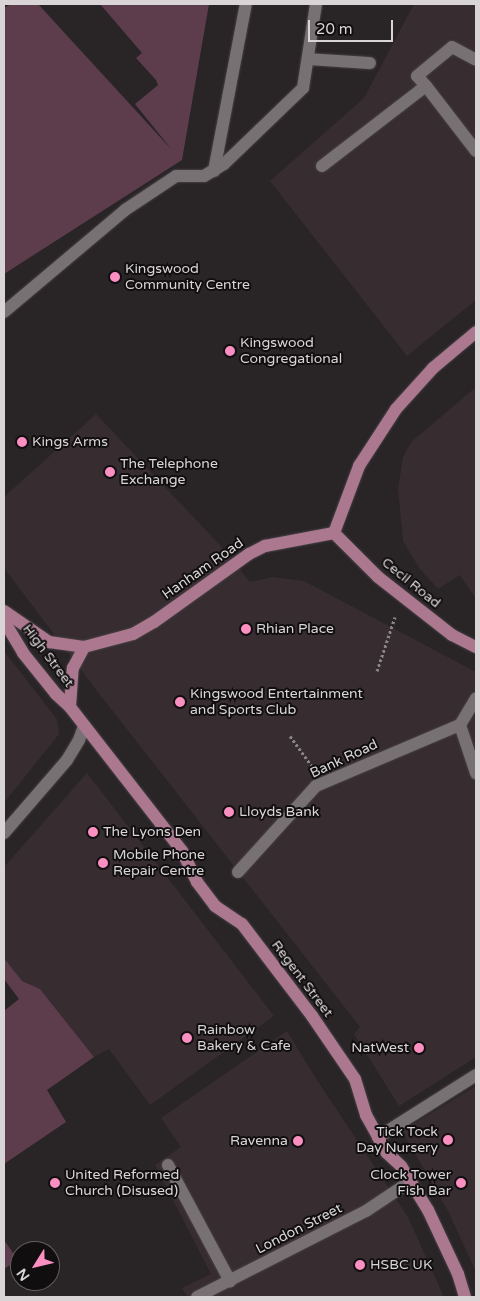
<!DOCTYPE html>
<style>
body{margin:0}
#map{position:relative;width:480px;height:1301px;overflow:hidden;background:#292426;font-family:"Varela Round",sans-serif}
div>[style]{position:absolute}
.built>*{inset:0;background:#372c30}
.green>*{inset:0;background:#5d3d4b}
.path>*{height:3px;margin-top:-1.5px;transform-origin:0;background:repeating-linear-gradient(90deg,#898587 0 2.5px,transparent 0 5px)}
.roads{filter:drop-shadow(0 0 1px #464143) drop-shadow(0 0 1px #464143)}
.minor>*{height:12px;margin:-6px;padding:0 6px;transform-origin:6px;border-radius:6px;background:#787174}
.major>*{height:12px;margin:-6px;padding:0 6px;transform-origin:6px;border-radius:6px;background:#ab788f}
.dots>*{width:14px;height:14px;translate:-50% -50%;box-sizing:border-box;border:2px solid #110e0f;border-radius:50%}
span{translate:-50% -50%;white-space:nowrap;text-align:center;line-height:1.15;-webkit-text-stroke:4px #110e0f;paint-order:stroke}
.poi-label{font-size:14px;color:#d9d5d7}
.left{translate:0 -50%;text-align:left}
.right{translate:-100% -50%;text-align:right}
.street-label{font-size:14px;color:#d9d5d7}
.frame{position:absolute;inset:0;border:5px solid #d9d5d7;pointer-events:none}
.north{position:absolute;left:10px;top:1241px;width:50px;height:50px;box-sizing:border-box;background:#110e0f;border:1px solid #615e5f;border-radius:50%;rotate:234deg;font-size:14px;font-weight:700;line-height:20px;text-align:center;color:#d9d5d7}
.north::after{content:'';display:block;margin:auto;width:18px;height:22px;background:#fc8fc1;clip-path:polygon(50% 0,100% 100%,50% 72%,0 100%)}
.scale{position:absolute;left:308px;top:20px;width:85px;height:22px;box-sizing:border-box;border:2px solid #d9d5d7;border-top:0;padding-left:6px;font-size:15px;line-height:18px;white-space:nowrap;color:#d9d5d7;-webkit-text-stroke:4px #110e0f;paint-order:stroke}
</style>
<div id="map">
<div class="built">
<div style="clip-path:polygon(414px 4px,476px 4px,476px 300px,407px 356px,270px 181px,364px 98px)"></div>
<div style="clip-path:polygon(476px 387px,476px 599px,460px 575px,438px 589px,420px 569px,403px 541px,398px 489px,403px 457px,411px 442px)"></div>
<div style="clip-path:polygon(96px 414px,219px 544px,250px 582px,273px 577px,304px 581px,476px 672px,476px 1057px,399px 1106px,354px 1034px,360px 1027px,97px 691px,4px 568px,4px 497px)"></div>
<div style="clip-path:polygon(4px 651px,57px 719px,59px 734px,4px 803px)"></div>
<div style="clip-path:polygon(87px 773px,274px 1016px,150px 1105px,109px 1049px,94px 1057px,40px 989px,22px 981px,4px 958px,4px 867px)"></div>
<div style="clip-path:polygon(287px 1031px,315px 1077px,408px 1217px,444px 1297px,187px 1297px,182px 1288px,211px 1274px,155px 1165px,181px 1147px,161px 1118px)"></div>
<div style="clip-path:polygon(476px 1086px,476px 1272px,448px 1211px,402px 1131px)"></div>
</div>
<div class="green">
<div style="clip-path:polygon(11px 4px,38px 4px,172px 150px,135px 104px,158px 85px,156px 80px,136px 58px,142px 53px,100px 4px,209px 4px,182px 160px,4px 274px,4px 8px)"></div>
<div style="clip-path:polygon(4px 958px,22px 981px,40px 989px,94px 1057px,47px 1090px,66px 1122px,4px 1164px,4px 1011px,19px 999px,4px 979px)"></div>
<div style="clip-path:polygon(4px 1240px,18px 1260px,4px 1269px)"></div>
</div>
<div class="path">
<div style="left:377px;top:671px;width:57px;rotate:-71.6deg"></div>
<div style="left:290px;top:736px;width:37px;rotate:54deg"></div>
</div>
<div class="roads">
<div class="minor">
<div style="left:308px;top:59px;width:62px;rotate:3.7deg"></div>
<div style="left:426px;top:86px;width:82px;rotate:52.4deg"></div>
<div style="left:322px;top:166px;width:131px;rotate:-37.6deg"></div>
<div style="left:426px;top:86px;width:13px;rotate:-132deg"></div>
<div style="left:417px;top:76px;width:45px;rotate:-39.6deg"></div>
<div style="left:452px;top:47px;width:27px;rotate:28deg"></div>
<div style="left:214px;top:171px;width:170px;rotate:-79.2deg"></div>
<div style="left:4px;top:312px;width:158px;rotate:-40.1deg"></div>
<div style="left:125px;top:210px;width:61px;rotate:-33.7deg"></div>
<div style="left:176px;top:176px;width:28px"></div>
<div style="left:204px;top:176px;width:23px;rotate:-31deg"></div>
<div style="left:224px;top:164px;width:110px;rotate:-43.9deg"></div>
<div style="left:303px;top:88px;width:85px;rotate:-81.2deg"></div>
<div style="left:460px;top:725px;width:51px;rotate:71.6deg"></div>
<div style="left:4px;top:833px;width:96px;rotate:-49.2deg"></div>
<div style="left:67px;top:760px;width:23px;rotate:-59deg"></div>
<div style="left:79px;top:740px;width:15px;rotate:-70deg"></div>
<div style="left:238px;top:872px;width:116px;rotate:-47.8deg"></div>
<div style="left:316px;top:786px;width:156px;rotate:-23deg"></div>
<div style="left:460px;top:725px;width:31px;rotate:-59deg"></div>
<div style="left:378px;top:1137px;width:116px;rotate:-32.3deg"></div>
<div style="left:168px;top:1165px;width:132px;rotate:61.9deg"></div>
<div style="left:197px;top:1297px;width:190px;rotate:-27deg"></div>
<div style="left:366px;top:1211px;width:54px;rotate:-33.7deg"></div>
</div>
<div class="major">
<div style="left:334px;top:533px;width:72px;rotate:-69.5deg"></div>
<div style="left:359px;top:466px;width:68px;rotate:-57deg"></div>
<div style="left:396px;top:409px;width:55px;rotate:-47.9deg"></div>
<div style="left:433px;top:368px;width:56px;rotate:-39.9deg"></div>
<div style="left:334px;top:533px;width:62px;rotate:45deg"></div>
<div style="left:378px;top:577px;width:94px;rotate:38.1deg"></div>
<div style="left:452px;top:635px;width:27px;rotate:27deg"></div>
<div style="left:4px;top:611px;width:55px;rotate:34.6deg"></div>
<div style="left:49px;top:642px;width:35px;rotate:8deg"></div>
<div style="left:84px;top:647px;width:51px;rotate:-14.9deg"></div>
<div style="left:133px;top:634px;width:24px;rotate:-30deg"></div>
<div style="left:154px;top:622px;width:117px;rotate:-35.6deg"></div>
<div style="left:249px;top:554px;width:18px;rotate:-27deg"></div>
<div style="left:265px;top:546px;width:70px;rotate:-10.7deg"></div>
<div style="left:4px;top:621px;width:37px;rotate:59deg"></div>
<div style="left:23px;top:653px;width:53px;rotate:51.2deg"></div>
<div style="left:56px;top:694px;width:19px;rotate:43deg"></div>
<div style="left:70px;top:707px;width:182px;rotate:52.1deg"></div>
<div style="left:182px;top:851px;width:34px;rotate:64deg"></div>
<div style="left:197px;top:882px;width:30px;rotate:53deg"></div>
<div style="left:215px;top:906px;width:32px;rotate:34deg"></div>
<div style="left:242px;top:924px;width:116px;rotate:52.7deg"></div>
<div style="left:312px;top:1016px;width:76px;rotate:55.7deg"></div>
<div style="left:355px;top:1079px;width:38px;rotate:73deg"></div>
<div style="left:366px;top:1115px;width:25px;rotate:61deg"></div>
<div style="left:378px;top:1137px;width:18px;rotate:61deg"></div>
<div style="left:387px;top:1153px;width:19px;rotate:43deg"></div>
<div style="left:401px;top:1166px;width:52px;rotate:58.5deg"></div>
<div style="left:428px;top:1210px;width:71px;rotate:64.9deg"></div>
<div style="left:458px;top:1274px;width:24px;rotate:73deg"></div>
<div style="left:70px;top:707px;width:39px;rotate:-86deg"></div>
<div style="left:73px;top:668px;width:24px;rotate:-62deg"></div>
</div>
</div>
<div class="dots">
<div style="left:115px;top:277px;background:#fc8fc1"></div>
<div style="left:230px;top:351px;background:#fc8fc1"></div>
<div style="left:22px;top:442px;background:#fc8fc1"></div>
<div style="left:110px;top:472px;background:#fc8fc1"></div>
<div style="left:246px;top:629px;background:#fc8fc1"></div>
<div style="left:180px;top:702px;background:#fc8fc1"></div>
<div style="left:229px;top:812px;background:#fc8fc1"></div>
<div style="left:93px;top:832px;background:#fc8fc1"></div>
<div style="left:103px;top:863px;background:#fc8fc1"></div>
<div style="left:187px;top:1038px;background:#fc8fc1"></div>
<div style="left:419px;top:1048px;background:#fc8fc1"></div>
<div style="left:448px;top:1140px;background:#fc8fc1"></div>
<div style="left:298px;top:1141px;background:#fc8fc1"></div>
<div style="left:55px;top:1183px;background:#fc8fc1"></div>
<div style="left:461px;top:1183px;background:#fc8fc1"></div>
<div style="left:360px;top:1265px;background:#fc8fc1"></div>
</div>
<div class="poi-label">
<span class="left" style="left:125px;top:277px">Kingswood<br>Community Centre</span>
<span class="left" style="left:240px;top:351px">Kingswood<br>Congregational</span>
<span class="left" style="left:32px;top:442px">Kings Arms</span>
<span class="left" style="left:120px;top:472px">The Telephone<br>Exchange</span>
<span class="left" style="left:256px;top:629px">Rhian Place</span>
<span class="left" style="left:190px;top:702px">Kingswood Entertainment<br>and Sports Club</span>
<span class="left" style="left:239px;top:812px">Lloyds Bank</span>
<span class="left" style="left:103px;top:832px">The Lyons Den</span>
<span class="left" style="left:113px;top:863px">Mobile Phone<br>Repair Centre</span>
<span class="left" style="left:197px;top:1038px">Rainbow<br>Bakery &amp; Cafe</span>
<span class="right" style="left:409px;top:1048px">NatWest</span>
<span class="right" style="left:438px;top:1140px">Tick Tock<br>Day Nursery</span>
<span class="right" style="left:288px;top:1141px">Ravenna</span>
<span class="left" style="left:65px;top:1183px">United Reformed<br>Church (Disused)</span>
<span class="right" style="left:451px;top:1183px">Clock Tower<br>Fish Bar</span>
<span class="left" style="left:370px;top:1265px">HSBC UK</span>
</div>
<div class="street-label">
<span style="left:203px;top:569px;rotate:-35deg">Hanham Road</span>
<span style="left:411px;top:583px;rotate:39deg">Cecil Road</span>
<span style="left:48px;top:656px;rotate:53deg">High Street</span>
<span style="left:344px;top:759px;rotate:-25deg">Bank Road</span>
<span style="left:302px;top:979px;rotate:53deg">Regent Street</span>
<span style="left:299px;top:1229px;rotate:-27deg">London Street</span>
</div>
<div class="frame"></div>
<div class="north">N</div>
<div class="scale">20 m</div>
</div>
